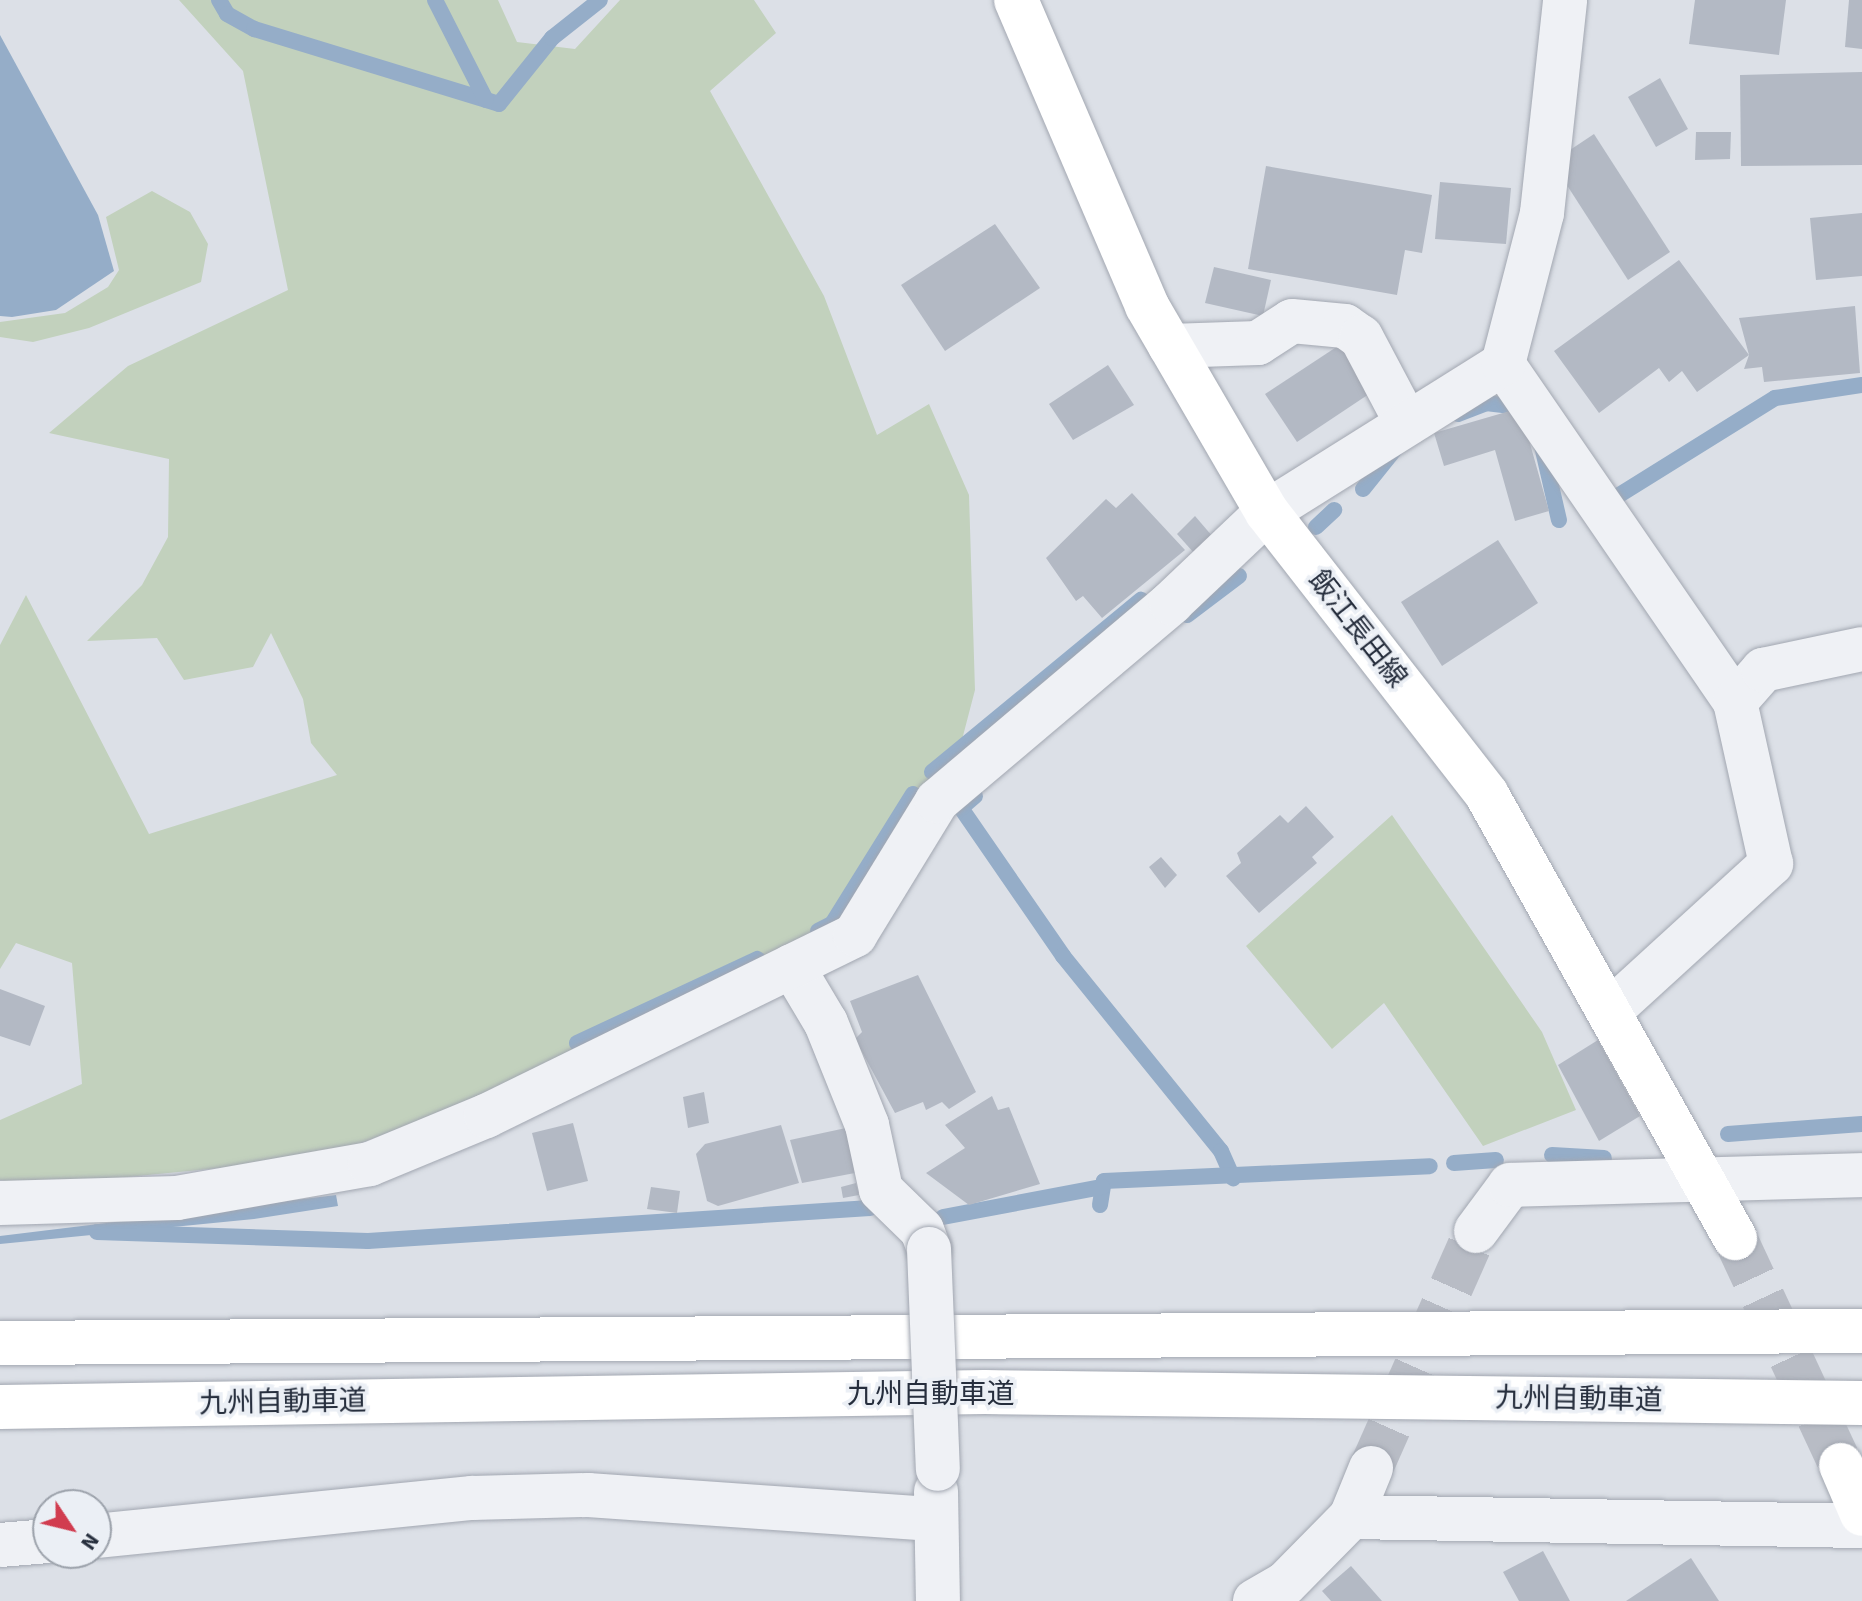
<!DOCTYPE html>
<meta charset="utf-8">
<style>
body{margin:0}
#map{position:relative;width:1862px;height:1601px;overflow:hidden;background:#dce0e7;font-family:"Source Sans 3","Noto Sans JP",sans-serif}
div>[style]{position:absolute}
.green>*{inset:0;background:#c2d1bd}
.water>*{inset:0;background:#95adc8}
.stream>*{height:16px;margin:-8px;padding:0 8px;transform-origin:8px;border-radius:8px;background:#95adc8}
.building>*{inset:0;background:#b3b9c4}
.minor-tunnel>*{height:44px;margin-top:-22px;transform-origin:0;background:repeating-linear-gradient(90deg,#b8bcc5 0 44px,transparent 0 66px)}
.major-tunnel>*{height:44px;margin-top:-22px;transform-origin:0;background:repeating-linear-gradient(90deg,#b8bcc5 0 44px,transparent 0 66px)}
.roads{filter:drop-shadow(0 0 2px #a2a7b1) drop-shadow(0 0 2px #a2a7b1)}
.minor>*{height:44px;margin:-22px;padding:0 22px;transform-origin:22px;border-radius:22px;background:#eff1f5}
.major>*{height:44px;margin:-22px;padding:0 22px;transform-origin:22px;border-radius:22px;background:#fff}
.highway>*{height:44px;margin:-22px;padding:0 22px;transform-origin:22px;border-radius:22px;background:#fff}
.bridges{filter:drop-shadow(0 0 2px #a2a7b1) drop-shadow(0 0 2px #a2a7b1)}
.minor-bridge>*{height:44px;margin:-22px;padding:0 22px;transform-origin:22px;border-radius:22px;background:#eff1f5}
span{translate:-50% -50%;white-space:nowrap;text-align:center;line-height:1.15;-webkit-text-stroke:7px #ebeff5;paint-order:stroke}
.street-label{font-size:28px;color:#262e3d}
.north{position:absolute;left:32px;top:1489px;width:80px;height:80px;box-sizing:border-box;background:#ebeff5;border:2px solid #9ca2ab;border-radius:50%;rotate:125deg;font-size:22px;font-weight:700;line-height:32px;text-align:center;color:#262e3d}
.north::after{content:'';display:block;margin:auto;width:28px;height:36px;background:#d13c4f;clip-path:polygon(50% 0,100% 100%,50% 72%,0 100%)}
</style>
<div id="map">
<div class="green">
<div style="clip-path:polygon(179px 0,498px 0,517px 42px,575px 49px,620px 0,754px 0,776px 33px,710px 91px,824px 296px,877px 435px,929px 404px,969px 495px,975px 690px,958px 755px,843px 923px,482px 1097px,322px 1158px,34px 1186px,0 1180px,0 1120px,82px 1084px,72px 963px,16px 943px,0 969px,0 645px,26px 595px,149px 834px,337px 775px,311px 743px,303px 699px,271px 633px,253px 667px,184px 680px,157px 638px,87px 641px,142px 585px,168px 537px,169px 459px,49px 433px,128px 366px,288px 290px,243px 71px)"></div>
<div style="clip-path:polygon(152px 191px,190px 212px,208px 244px,201px 282px,89px 328px,33px 342px,0 337px,0 322px,65px 313px,108px 287px,119px 270px,106px 217px)"></div>
<div style="clip-path:polygon(1392px 815px,1542px 1032px,1576px 1110px,1483px 1146px,1384px 1003px,1332px 1049px,1246px 946px)"></div>
</div>
<div class="water">
<div style="clip-path:polygon(0 35px,98px 215px,114px 271px,56px 310px,12px 317px,0 316px)"></div>
<div style="clip-path:polygon(336px 1195px,338px 1206px,254px 1219px,0 1244px,0 1236px)"></div>
</div>
<div class="stream">
<div style="left:219px;top:0;width:16px;rotate:60deg"></div>
<div style="left:227px;top:14px;width:31px;rotate:29deg"></div>
<div style="left:254px;top:29px;width:256px;rotate:17deg"></div>
<div style="left:499px;top:104px;width:85px;rotate:-51.2deg"></div>
<div style="left:552px;top:38px;width:61px;rotate:-38.4deg"></div>
<div style="left:435px;top:0;width:112px;rotate:63deg"></div>
<div style="left:1458px;top:414px;width:30px;rotate:-21deg"></div>
<div style="left:1486px;top:403px;width:38px;rotate:7deg"></div>
<div style="left:1542px;top:446px;width:76px;rotate:77.1deg"></div>
<div style="left:1363px;top:489px;width:58px;rotate:-51.3deg"></div>
<div style="left:1608px;top:502px;width:197px;rotate:-31.9deg"></div>
<div style="left:1775px;top:398px;width:88px;rotate:-8.5deg"></div>
<div style="left:1316px;top:527px;width:25px;rotate:-43deg"></div>
<div style="left:1187px;top:615px;width:65px;rotate:-36.9deg"></div>
<div style="left:932px;top:772px;width:271px;rotate:-39.5deg"></div>
<div style="left:975px;top:796px;width:18px;rotate:139deg"></div>
<div style="left:961px;top:808px;width:180px;rotate:55.4deg"></div>
<div style="left:1063px;top:956px;width:251px;rotate:51deg"></div>
<div style="left:1221px;top:1151px;width:30px;rotate:66deg"></div>
<div style="left:818px;top:931px;width:16px;rotate:-27deg"></div>
<div style="left:832px;top:924px;width:153px;rotate:-58.1deg"></div>
<div style="left:577px;top:1043px;width:199px;rotate:-25deg"></div>
<div style="left:1728px;top:1134px;width:134px;rotate:-4.3deg"></div>
<div style="left:1552px;top:1155px;width:52px;rotate:3.3deg"></div>
<div style="left:1454px;top:1163px;width:42px;rotate:-4.1deg"></div>
<div style="left:1100px;top:1205px;width:24px;rotate:-81deg"></div>
<div style="left:1104px;top:1181px;width:326px;rotate:-2.6deg"></div>
<div style="left:943px;top:1217px;width:162px;rotate:-10.7deg"></div>
<div style="left:97px;top:1232px;width:271px;rotate:1.9deg"></div>
<div style="left:368px;top:1241px;width:503px;rotate:-3.76deg"></div>
</div>
<div class="building">
<div style="clip-path:polygon(1695px 0,1786px 0,1779px 55px,1689px 44px)"></div>
<div style="clip-path:polygon(1849px 0,1862px 0,1862px 49px,1845px 47px)"></div>
<div style="clip-path:polygon(1862px 72px,1862px 165px,1741px 166px,1740px 75px)"></div>
<div style="clip-path:polygon(1660px 78px,1688px 129px,1656px 147px,1628px 97px)"></div>
<div style="clip-path:polygon(1696px 132px,1731px 132px,1730px 159px,1695px 160px)"></div>
<div style="clip-path:polygon(1594px 134px,1670px 252px,1628px 280px,1552px 162px)"></div>
<div style="clip-path:polygon(1266px 166px,1432px 195px,1422px 253px,1405px 250px,1397px 295px,1248px 269px)"></div>
<div style="clip-path:polygon(1440px 182px,1511px 188px,1506px 244px,1435px 239px)"></div>
<div style="clip-path:polygon(1862px 213px,1862px 276px,1816px 280px,1810px 218px)"></div>
<div style="clip-path:polygon(995px 224px,1040px 288px,945px 351px,901px 285px)"></div>
<div style="clip-path:polygon(1679px 260px,1749px 355px,1697px 392px,1682px 371px,1669px 382px,1659px 368px,1599px 413px,1554px 351px)"></div>
<div style="clip-path:polygon(1214px 267px,1271px 280px,1263px 316px,1205px 303px)"></div>
<div style="clip-path:polygon(1855px 306px,1860px 373px,1764px 382px,1762px 367px,1744px 369px,1749px 355px,1739px 318px)"></div>
<div style="clip-path:polygon(1341px 344px,1372px 392px,1297px 442px,1265px 394px)"></div>
<div style="clip-path:polygon(1108px 365px,1134px 405px,1073px 440px,1049px 404px)"></div>
<div style="clip-path:polygon(1520px 408px,1549px 511px,1515px 521px,1495px 450px,1444px 466px,1434px 433px)"></div>
<div style="clip-path:polygon(1132px 493px,1185px 550px,1102px 618px,1083px 596px,1076px 601px,1046px 558px,1106px 499px,1116px 508px)"></div>
<div style="clip-path:polygon(1195px 516px,1213px 537px,1194px 553px,1177px 534px)"></div>
<div style="clip-path:polygon(1498px 540px,1538px 603px,1442px 666px,1401px 602px)"></div>
<div style="clip-path:polygon(1306px 806px,1334px 837px,1312px 857px,1317px 863px,1259px 913px,1226px 876px,1241px 863px,1237px 853px,1280px 815px,1288px 823px)"></div>
<div style="clip-path:polygon(1161px 857px,1177px 875px,1165px 888px,1149px 867px)"></div>
<div style="clip-path:polygon(918px 975px,976px 1092px,949px 1109px,942px 1102px,926px 1110px,923px 1102px,895px 1113px,855px 1039px,862px 1032px,850px 1001px)"></div>
<div style="clip-path:polygon(0 989px,45px 1006px,30px 1046px,0 1036px)"></div>
<div style="clip-path:polygon(1598px 1040px,1640px 1116px,1599px 1141px,1558px 1065px)"></div>
<div style="clip-path:polygon(704px 1092px,709px 1123px,688px 1128px,683px 1097px)"></div>
<div style="clip-path:polygon(992px 1096px,998px 1110px,1009px 1107px,1040px 1184px,969px 1205px,926px 1173px,965px 1148px,945px 1125px)"></div>
<div style="clip-path:polygon(573px 1123px,588px 1181px,547px 1191px,532px 1133px)"></div>
<div style="clip-path:polygon(781px 1125px,799px 1183px,718px 1206px,707px 1201px,696px 1154px,705px 1144px)"></div>
<div style="clip-path:polygon(846px 1128px,855px 1173px,802px 1183px,790px 1140px)"></div>
<div style="clip-path:polygon(856px 1183px,859px 1195px,843px 1198px,841px 1187px)"></div>
<div style="clip-path:polygon(651px 1187px,680px 1191px,677px 1213px,647px 1209px)"></div>
<div style="clip-path:polygon(1543px 1551px,1570px 1601px,1519px 1601px,1503px 1572px)"></div>
<div style="clip-path:polygon(1691px 1558px,1719px 1601px,1626px 1601px)"></div>
<div style="clip-path:polygon(1351px 1566px,1382px 1601px,1331px 1601px,1322px 1591px)"></div>
</div>
<div class="minor-tunnel">
<div style="left:1371px;top:1468px;width:259px;rotate:-66.1deg"></div>
</div>
<div class="major-tunnel">
<div style="left:1735px;top:1238px;width:251px;rotate:65deg"></div>
</div>
<div class="roads">
<div class="minor">
<div style="left:1170px;top:346px;width:88px;rotate:-2deg"></div>
<div style="left:1258px;top:343px;width:40px;rotate:-32.9deg"></div>
<div style="left:1292px;top:321px;width:53px;rotate:5.4deg"></div>
<div style="left:1345px;top:326px;width:19px;rotate:35deg"></div>
<div style="left:1361px;top:337px;width:98px;rotate:62.1deg"></div>
<div style="left:1503px;top:364px;width:410px;rotate:55.5deg"></div>
<div style="left:792px;top:966px;width:66px;rotate:59.2deg"></div>
<div style="left:826px;top:1023px;width:110px;rotate:68.1deg"></div>
<div style="left:867px;top:1125px;width:66px;rotate:77.8deg"></div>
<div style="left:881px;top:1190px;width:57px;rotate:44.3deg"></div>
<div style="left:922px;top:1230px;width:20px;rotate:70deg"></div>
<div style="left:1611px;top:1010px;width:217px;rotate:-42.4deg"></div>
<div style="left:1771px;top:864px;width:166px;rotate:-102.5deg"></div>
<div style="left:1735px;top:702px;width:43px;rotate:-48.8deg"></div>
<div style="left:1763px;top:670px;width:101px;rotate:-12deg"></div>
<div style="left:0;top:1203px;width:177px;rotate:-1.6deg"></div>
<div style="left:177px;top:1198px;width:196px;rotate:-10deg"></div>
<div style="left:370px;top:1164px;width:126px;rotate:-22.5deg"></div>
<div style="left:486px;top:1116px;width:411px;rotate:-26.1deg"></div>
<div style="left:855px;top:935px;width:157px;rotate:-58.5deg"></div>
<div style="left:937px;top:801px;width:307px;rotate:-40.2deg"></div>
<div style="left:1171px;top:603px;width:132px;rotate:-43.5deg"></div>
<div style="left:1267px;top:512px;width:279px;rotate:-32.1deg"></div>
<div style="left:1503px;top:364px;width:156px;rotate:-75.5deg"></div>
<div style="left:1542px;top:213px;width:214px;rotate:-83.8deg"></div>
<div style="left:1476px;top:1231px;width:57px;rotate:-53.5deg"></div>
<div style="left:1510px;top:1185px;width:352px;rotate:-1.6deg"></div>
<div style="left:936px;top:1491px;width:110px;rotate:89deg"></div>
<div style="left:1351px;top:1517px;width:511px;rotate:1.01deg"></div>
<div style="left:96px;top:1536px;width:378px;rotate:-5.8deg"></div>
<div style="left:472px;top:1498px;width:116px;rotate:-1.5deg"></div>
<div style="left:588px;top:1495px;width:346px;rotate:4deg"></div>
<div style="left:0;top:1545px;width:48px;rotate:-4.8deg"></div>
<div style="left:1255px;top:1601px;width:34px;rotate:-30deg"></div>
<div style="left:1285px;top:1584px;width:94px;rotate:-45.4deg"></div>
<div style="left:1351px;top:1517px;width:53px;rotate:-67.8deg"></div>
</div>
<div class="major">
<div style="left:1016px;top:0;width:333px;rotate:66.8deg"></div>
<div style="left:1147px;top:306px;width:238px;rotate:59.8deg"></div>
<div style="left:1267px;top:512px;width:358px;rotate:52.1deg"></div>
<div style="left:1487px;top:795px;width:508px;rotate:60.76deg"></div>
<div style="left:1841px;top:1465px;width:53px;rotate:66.8deg"></div>
</div>
<div class="highway">
<div style="left:0;top:1343px;width:1862px;rotate:-0.37deg"></div>
<div style="left:0;top:1407px;width:985px;rotate:-0.87deg"></div>
<div style="left:985px;top:1392px;width:877px;rotate:0.72deg"></div>
</div>
</div>
<div class="bridges">
<div class="minor-bridge">
<div style="left:929px;top:1249px;width:220px;rotate:87.7deg"></div>
</div>
</div>
<div class="street-label">
<span style="left:1358px;top:629px;rotate:52deg">飯江長田線</span>
<span style="left:931px;top:1394px">九州自動車道</span>
<span style="left:1579px;top:1399px;rotate:1deg">九州自動車道</span>
<span style="left:283px;top:1402px;rotate:-1deg">九州自動車道</span>
</div>
<div class="north">N</div>
</div>
